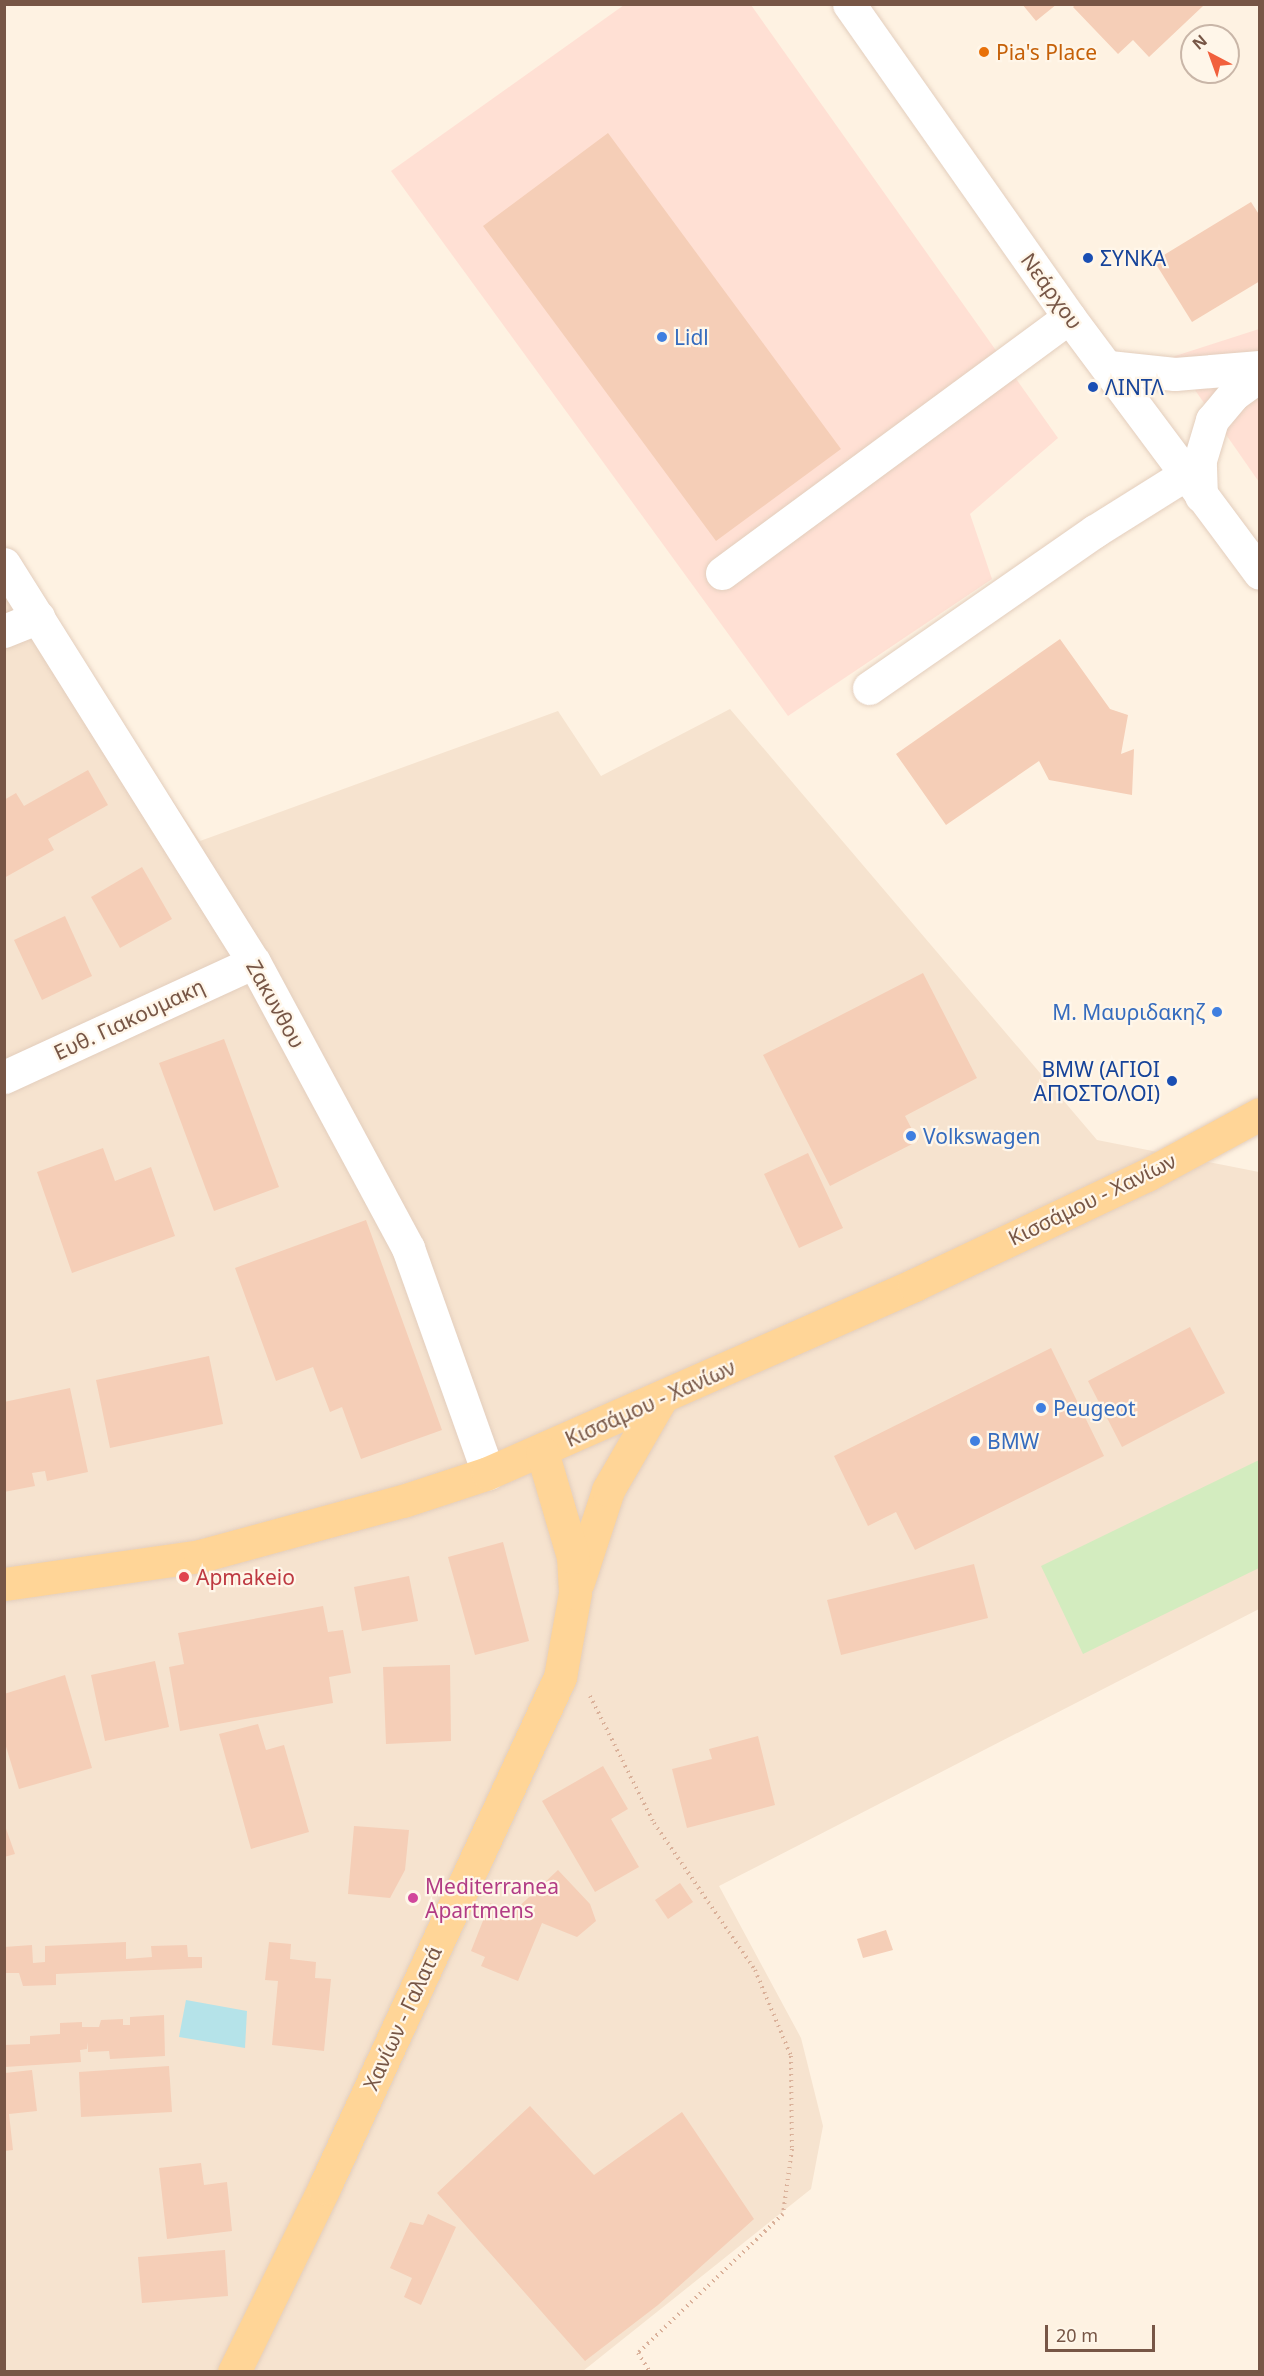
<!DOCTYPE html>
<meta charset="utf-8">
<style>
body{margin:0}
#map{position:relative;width:1264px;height:2376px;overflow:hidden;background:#fef2e2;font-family:"Noto Sans",sans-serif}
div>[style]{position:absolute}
.residential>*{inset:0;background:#f6e3cf}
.commercial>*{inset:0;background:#ffe0d4}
.green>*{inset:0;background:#d3ecbf}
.water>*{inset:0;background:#b5e3e9}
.building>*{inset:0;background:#f5ceb7}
.path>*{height:4px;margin-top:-2px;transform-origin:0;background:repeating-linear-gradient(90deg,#dab19a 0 1.5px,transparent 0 6px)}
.roads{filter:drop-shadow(0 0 2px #e3cebd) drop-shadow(0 0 2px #e3cebd)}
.minor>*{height:33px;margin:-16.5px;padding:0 16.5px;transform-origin:16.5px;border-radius:16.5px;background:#fff}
.major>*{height:33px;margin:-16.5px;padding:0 16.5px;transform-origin:16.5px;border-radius:16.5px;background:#ffd597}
.dots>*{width:16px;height:16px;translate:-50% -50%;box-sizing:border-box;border:3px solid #fff6e9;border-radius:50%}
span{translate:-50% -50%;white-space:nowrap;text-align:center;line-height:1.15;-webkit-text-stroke:4.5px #fff6e9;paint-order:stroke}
.food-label{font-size:21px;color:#c56008}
.left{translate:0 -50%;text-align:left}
.transit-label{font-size:21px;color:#164399}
.right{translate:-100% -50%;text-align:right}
.street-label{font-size:21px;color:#775646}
.shop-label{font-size:21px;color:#366cbe}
.health-label{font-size:21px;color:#be3a42}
.hotel-label{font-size:21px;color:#b23c85}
.frame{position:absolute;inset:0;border:6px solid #775646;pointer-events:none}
.north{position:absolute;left:1180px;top:24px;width:60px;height:60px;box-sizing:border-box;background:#fff6e9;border:2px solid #c9b6a8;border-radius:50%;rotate:319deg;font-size:16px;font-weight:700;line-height:24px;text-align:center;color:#775646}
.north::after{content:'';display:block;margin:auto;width:21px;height:27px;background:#f1603d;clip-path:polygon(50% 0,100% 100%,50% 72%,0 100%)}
.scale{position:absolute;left:1045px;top:2325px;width:110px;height:27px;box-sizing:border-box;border:3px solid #775646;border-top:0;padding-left:8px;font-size:18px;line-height:21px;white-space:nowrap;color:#775646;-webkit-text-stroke:4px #fff6e9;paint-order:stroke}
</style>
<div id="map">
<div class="residential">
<div style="clip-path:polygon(4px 553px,200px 841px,558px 711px,601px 776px,730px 709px,1097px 1140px,1259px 1172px,1259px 1609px,719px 1886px,801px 2038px,823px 2126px,811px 2189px,583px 2371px,5px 2371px)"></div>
</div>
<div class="commercial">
<div style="clip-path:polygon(624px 5px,751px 5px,1058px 438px,970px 514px,992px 579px,788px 716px,391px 171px)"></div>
<div style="clip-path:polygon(1259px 329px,1259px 482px,1172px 357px)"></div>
</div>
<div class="green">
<div style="clip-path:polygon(1259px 1460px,1259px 1568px,1083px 1654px,1041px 1566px)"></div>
</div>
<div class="water">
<div style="clip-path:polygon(186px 2000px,247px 2011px,245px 2048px,179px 2037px)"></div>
</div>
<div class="building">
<div style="clip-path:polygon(1022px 4px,1057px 4px,1036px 21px)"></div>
<div style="clip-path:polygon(1076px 4px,1201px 4px,1203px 6px,1149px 57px,1133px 40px,1118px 54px,1073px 7px)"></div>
<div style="clip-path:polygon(608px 133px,841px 449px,716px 541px,483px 226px)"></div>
<div style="clip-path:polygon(1251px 202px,1260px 216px,1260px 281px,1192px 322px,1154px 261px)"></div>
<div style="clip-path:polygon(1060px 639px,1110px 709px,1128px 715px,1121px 754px,1134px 749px,1132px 795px,1049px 780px,1039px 761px,946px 825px,896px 754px)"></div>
<div style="clip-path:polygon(88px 770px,108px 805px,48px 839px,54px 850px,4px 878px,4px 800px,16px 793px,24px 806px)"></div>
<div style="clip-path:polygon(142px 867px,172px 919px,120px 948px,91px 897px)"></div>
<div style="clip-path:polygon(65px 916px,92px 976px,42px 1000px,14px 940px)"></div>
<div style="clip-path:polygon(923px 973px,977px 1078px,905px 1116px,918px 1141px,830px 1186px,763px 1055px)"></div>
<div style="clip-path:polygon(224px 1039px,279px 1187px,214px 1211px,159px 1063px)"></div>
<div style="clip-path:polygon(103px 1148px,115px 1181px,151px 1167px,175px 1236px,72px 1273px,37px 1172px)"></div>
<div style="clip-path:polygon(808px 1153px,843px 1228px,799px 1248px,764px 1174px)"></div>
<div style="clip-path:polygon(366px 1220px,442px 1430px,361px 1459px,342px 1407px,330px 1412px,313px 1367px,276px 1381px,235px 1268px)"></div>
<div style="clip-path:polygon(1190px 1327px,1225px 1393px,1122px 1447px,1088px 1381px)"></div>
<div style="clip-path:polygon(1051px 1348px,1104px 1456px,915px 1550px,896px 1512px,868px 1526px,834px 1456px)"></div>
<div style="clip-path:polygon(209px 1356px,223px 1424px,110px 1448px,96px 1380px)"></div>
<div style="clip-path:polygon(70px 1388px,88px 1472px,47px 1481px,45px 1471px,32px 1473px,35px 1486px,4px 1492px,4px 1402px)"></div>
<div style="clip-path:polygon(503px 1542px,529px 1641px,475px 1655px,448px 1557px)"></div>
<div style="clip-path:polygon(974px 1564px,988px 1618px,841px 1655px,827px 1600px)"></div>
<div style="clip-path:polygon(409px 1576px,418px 1621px,362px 1631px,354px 1587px)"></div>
<div style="clip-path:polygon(323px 1606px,328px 1632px,343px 1630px,351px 1673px,329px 1677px,333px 1703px,180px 1731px,169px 1667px,184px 1664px,178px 1633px)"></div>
<div style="clip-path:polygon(155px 1661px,169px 1727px,105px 1741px,91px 1675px)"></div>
<div style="clip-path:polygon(450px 1665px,451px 1741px,386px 1744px,383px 1667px)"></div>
<div style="clip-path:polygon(65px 1675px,92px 1768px,19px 1789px,4px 1740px,4px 1694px)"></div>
<div style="clip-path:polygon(258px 1724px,266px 1750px,284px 1745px,309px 1832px,251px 1849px,219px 1734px)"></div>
<div style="clip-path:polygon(758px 1736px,775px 1805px,687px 1828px,672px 1769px,712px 1759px,709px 1749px)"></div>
<div style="clip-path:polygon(603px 1766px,628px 1809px,611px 1819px,639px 1867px,595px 1892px,542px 1801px)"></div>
<div style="clip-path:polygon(4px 1823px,15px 1854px,4px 1857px)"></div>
<div style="clip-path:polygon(354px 1826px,409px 1830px,405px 1870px,390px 1898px,348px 1894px)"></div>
<div style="clip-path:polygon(558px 1870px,590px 1904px,596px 1921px,577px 1937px,542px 1923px,518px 1981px,481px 1966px,485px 1957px,471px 1951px,490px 1903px,513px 1912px)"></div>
<div style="clip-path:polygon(680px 1883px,693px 1902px,668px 1919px,655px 1900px)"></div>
<div style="clip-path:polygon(886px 1930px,893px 1950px,863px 1958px,857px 1939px)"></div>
<div style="clip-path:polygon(126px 1942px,126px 1959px,152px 1957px,151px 1946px,187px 1945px,188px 1957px,202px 1957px,202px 1968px,56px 1974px,56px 1985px,23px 1986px,19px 1973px,4px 1973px,4px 1947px,32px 1945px,33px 1963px,45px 1962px,45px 1946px)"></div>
<div style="clip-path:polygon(269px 1942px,291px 1944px,290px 1959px,316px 1962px,315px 1978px,331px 1979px,324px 2051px,272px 2045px,278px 1981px,265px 1980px)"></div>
<div style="clip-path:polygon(164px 2015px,165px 2056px,110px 2059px,109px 2051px,88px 2052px,88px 2042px,87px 2049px,80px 2050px,81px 2062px,5px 2067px,5px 2045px,30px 2044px,30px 2036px,60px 2034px,60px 2023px,82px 2022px,82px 2027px,99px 2027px,101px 2020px,123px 2019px,123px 2025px,130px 2025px,130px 2017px)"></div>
<div style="clip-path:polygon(169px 2066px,172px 2112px,81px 2117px,79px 2072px)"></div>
<div style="clip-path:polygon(32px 2070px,37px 2111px,9px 2114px,13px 2150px,5px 2151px,5px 2073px)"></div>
<div style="clip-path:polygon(530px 2106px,594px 2175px,682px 2112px,754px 2219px,658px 2305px,585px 2361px,437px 2193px)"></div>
<div style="clip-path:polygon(201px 2163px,204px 2185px,227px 2182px,232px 2231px,167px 2239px,159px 2168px)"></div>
<div style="clip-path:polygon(428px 2214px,456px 2227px,421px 2305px,404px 2297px,412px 2278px,390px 2268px,410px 2222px,423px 2225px)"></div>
<div style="clip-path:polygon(225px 2250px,228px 2296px,142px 2303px,138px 2257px)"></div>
</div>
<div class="path">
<div style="left:590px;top:1696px;width:142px;rotate:63.3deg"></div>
<div style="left:654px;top:1823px;width:178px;rotate:55.5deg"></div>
<div style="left:755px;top:1970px;width:93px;rotate:67.3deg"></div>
<div style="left:791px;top:2056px;width:93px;rotate:89.4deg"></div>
<div style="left:792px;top:2149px;width:66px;rotate:97.9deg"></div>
<div style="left:783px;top:2214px;width:201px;rotate:136.2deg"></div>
<div style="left:638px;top:2353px;width:22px;rotate:58deg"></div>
</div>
<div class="roads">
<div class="minor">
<div style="left:849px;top:4px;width:383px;rotate:54.9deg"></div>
<div style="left:1069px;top:317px;width:319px;rotate:53.3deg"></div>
<div style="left:1109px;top:367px;width:66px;rotate:6.1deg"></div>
<div style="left:1175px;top:374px;width:85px;rotate:-4.7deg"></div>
<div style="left:1201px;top:496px;width:36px;rotate:-92deg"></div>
<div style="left:1200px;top:460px;width:42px;rotate:-73.3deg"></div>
<div style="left:1212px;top:420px;width:34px;rotate:-50deg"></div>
<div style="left:1234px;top:394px;width:32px;rotate:-36deg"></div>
<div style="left:4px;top:564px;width:470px;rotate:57.9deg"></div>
<div style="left:254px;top:962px;width:325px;rotate:61.7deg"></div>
<div style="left:408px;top:1248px;width:239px;rotate:70.4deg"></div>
<div style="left:722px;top:573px;width:431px;rotate:-36.4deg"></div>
<div style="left:4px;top:631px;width:37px;rotate:-22deg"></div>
<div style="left:869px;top:688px;width:275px;rotate:-34.8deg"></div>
<div style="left:1095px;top:531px;width:107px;rotate:-32.1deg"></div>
<div style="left:4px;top:1077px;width:275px;rotate:-24.7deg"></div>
</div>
<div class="major">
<div style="left:578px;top:1582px;width:97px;rotate:-71.9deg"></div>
<div style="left:608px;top:1490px;width:108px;rotate:-59.9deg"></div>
<div style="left:4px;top:1584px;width:198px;rotate:-8.1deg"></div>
<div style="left:200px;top:1556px;width:210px;rotate:-15.2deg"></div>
<div style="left:403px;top:1501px;width:89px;rotate:-18.2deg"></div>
<div style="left:488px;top:1473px;width:466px;rotate:-23.8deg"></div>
<div style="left:914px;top:1285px;width:258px;rotate:-25.3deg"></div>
<div style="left:1147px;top:1175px;width:128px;rotate:-28.4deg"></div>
<div style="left:234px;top:2372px;width:205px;rotate:-63.9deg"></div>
<div style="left:324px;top:2188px;width:563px;rotate:-65.21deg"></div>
<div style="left:560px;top:1677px;width:85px;rotate:-79.9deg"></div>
<div style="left:575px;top:1593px;width:36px;rotate:-93deg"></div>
<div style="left:573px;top:1557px;width:109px;rotate:-106.4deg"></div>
</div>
</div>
<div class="dots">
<div style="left:984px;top:52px;background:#e8710a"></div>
<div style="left:1088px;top:258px;background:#1a4fb4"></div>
<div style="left:662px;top:337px;background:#3f7fe0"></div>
<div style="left:1093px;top:387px;background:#1a4fb4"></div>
<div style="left:1217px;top:1012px;background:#3f7fe0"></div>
<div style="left:1172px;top:1081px;background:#1a4fb4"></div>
<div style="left:911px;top:1136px;background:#3f7fe0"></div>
<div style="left:1041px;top:1408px;background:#3f7fe0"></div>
<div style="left:975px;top:1441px;background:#3f7fe0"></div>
<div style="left:184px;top:1577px;background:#e0444e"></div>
<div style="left:413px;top:1898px;background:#d1479c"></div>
</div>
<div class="food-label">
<span class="left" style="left:996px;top:52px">Pia's Place</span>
</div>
<div class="transit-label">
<span class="left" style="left:1100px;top:258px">ΣΥΝΚΑ</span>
<span class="left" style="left:1105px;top:387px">ΛΙΝΤΛ</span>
<span class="right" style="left:1160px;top:1081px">BMW (ΑΓΙΟΙ<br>ΑΠΟΣΤΟΛΟΙ)</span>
</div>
<div class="street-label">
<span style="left:1052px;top:291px;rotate:54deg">Νεάρχου</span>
<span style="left:276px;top:1004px;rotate:61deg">Ζακυνθου</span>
<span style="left:129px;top:1019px;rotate:-25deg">Ευθ. Γιακουμακη</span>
<span style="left:1092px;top:1199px;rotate:-26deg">Κισσάμου - Χανίων</span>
<span style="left:650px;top:1403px;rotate:-24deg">Κισσάμου - Χανίων</span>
<span style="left:402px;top:2018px;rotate:-65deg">Χανίων - Γαλατά</span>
</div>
<div class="shop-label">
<span class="left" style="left:674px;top:337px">Lidl</span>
<span class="right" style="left:1205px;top:1012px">Μ. Μαυριδακηζ</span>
<span class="left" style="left:923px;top:1136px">Volkswagen</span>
<span class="left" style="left:1053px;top:1408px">Peugeot</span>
<span class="left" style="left:987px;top:1441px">BMW</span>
</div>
<div class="health-label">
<span class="left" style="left:196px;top:1577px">Apmakeio</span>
</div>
<div class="hotel-label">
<span class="left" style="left:425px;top:1898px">Mediterranea<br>Apartmens</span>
</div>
<div class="frame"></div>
<div class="north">N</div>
<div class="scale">20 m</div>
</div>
